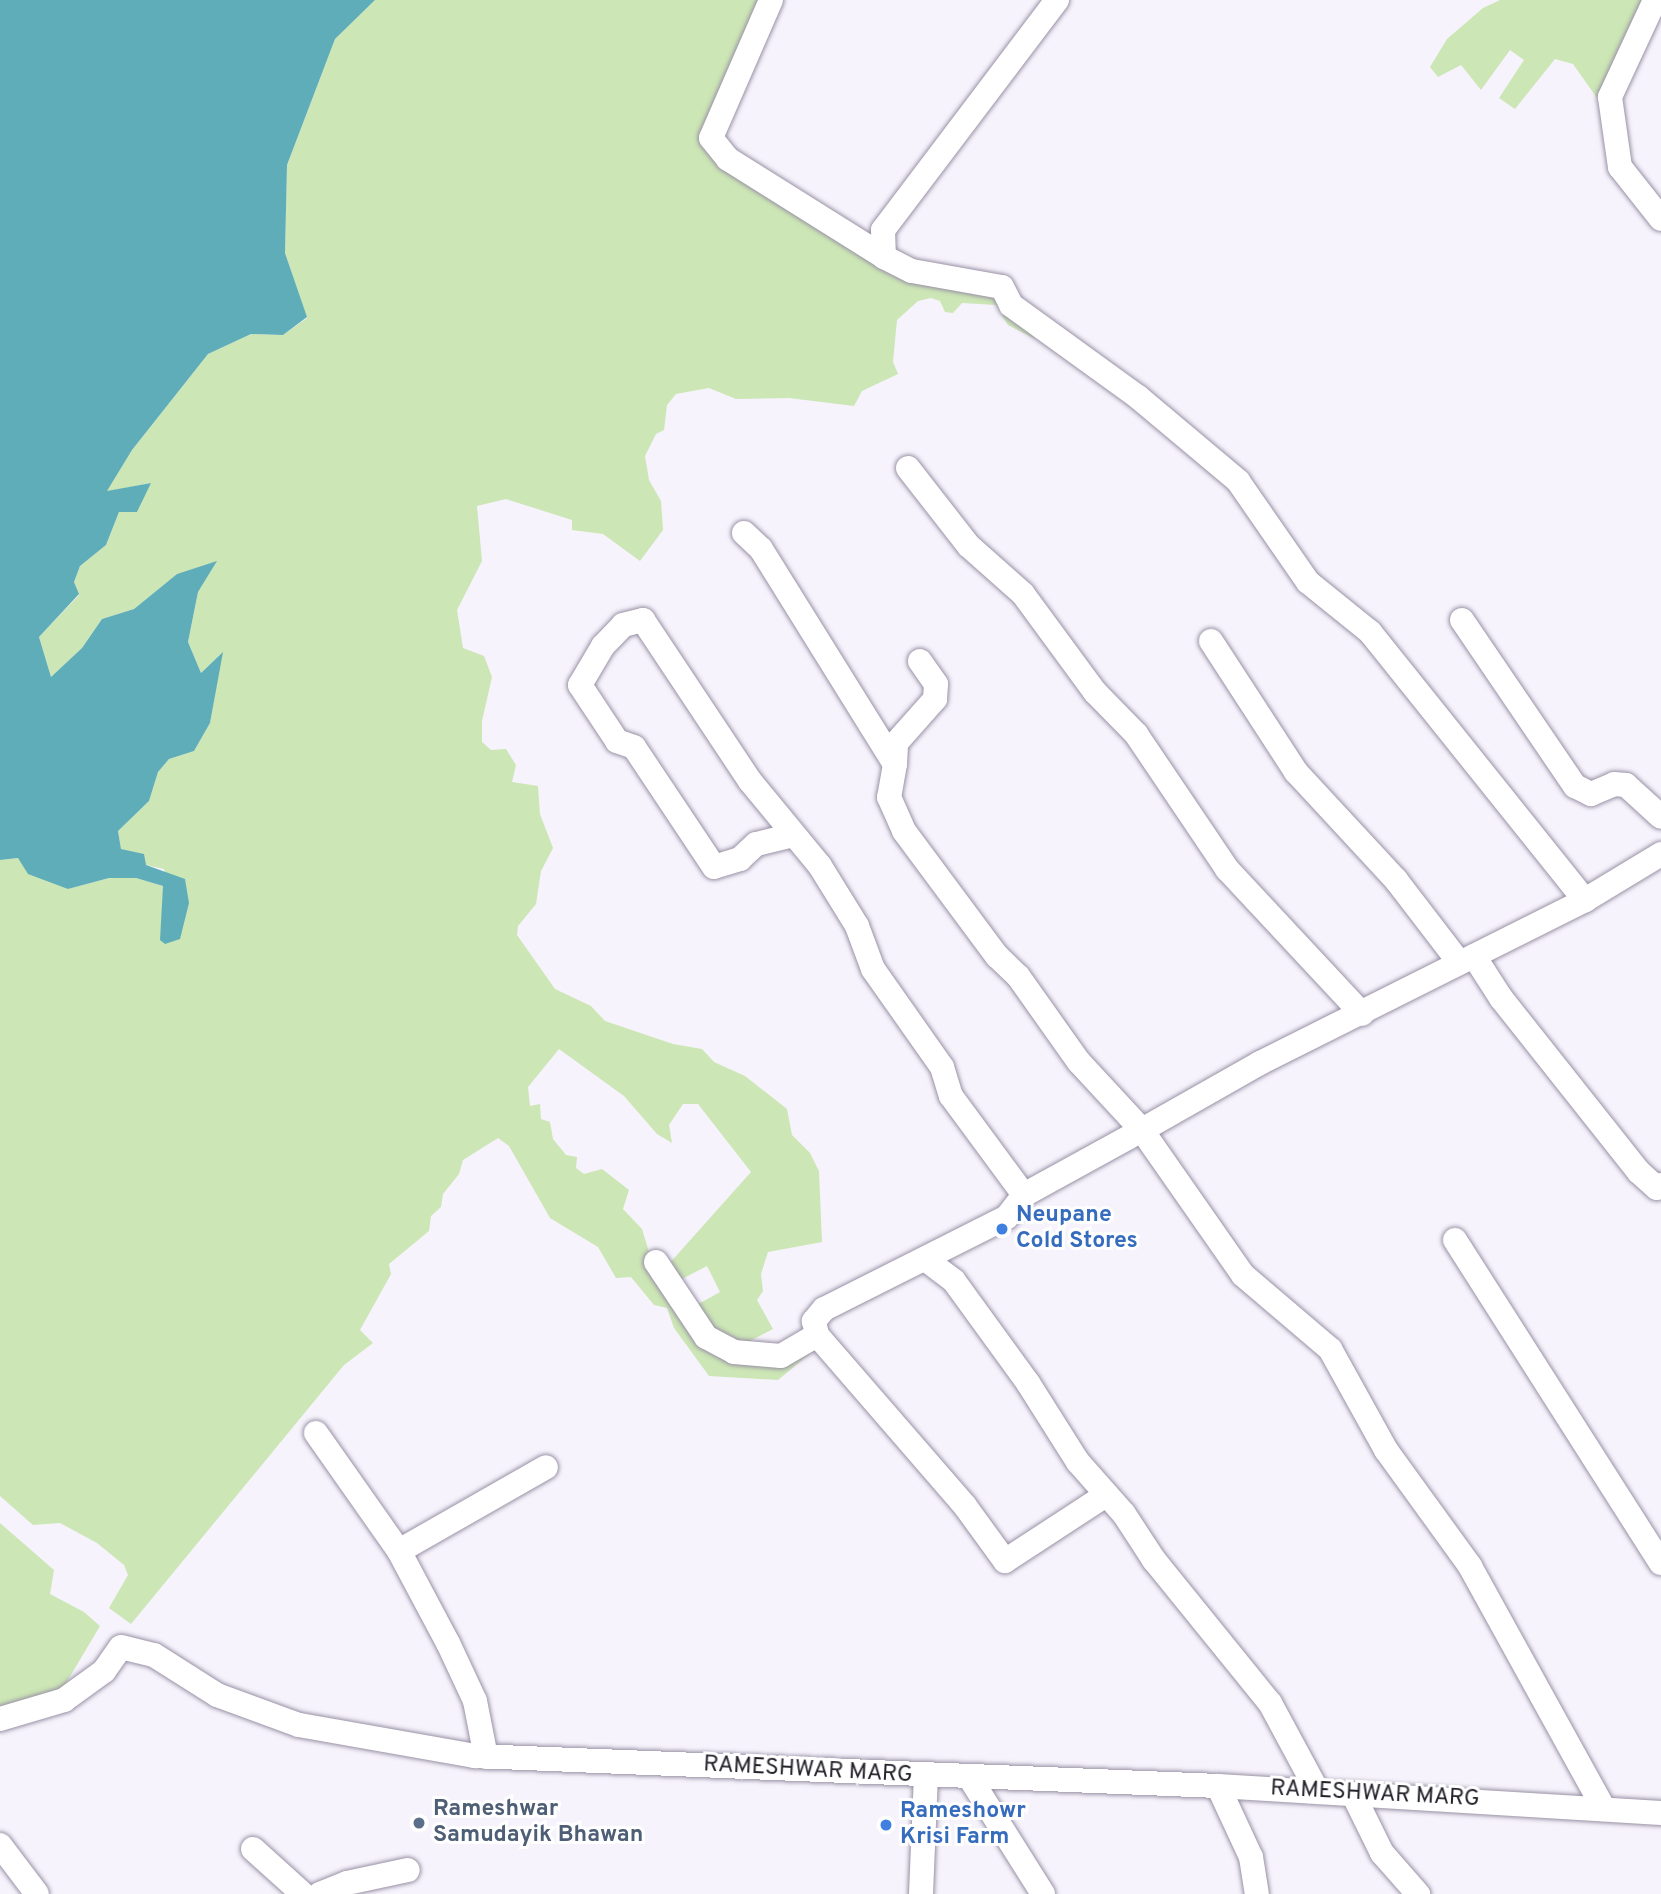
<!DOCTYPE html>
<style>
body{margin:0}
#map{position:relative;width:1661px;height:1894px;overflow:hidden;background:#f6f3fc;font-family:Overpass,sans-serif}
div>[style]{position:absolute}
.green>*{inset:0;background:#cce6b5}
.water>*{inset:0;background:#5fadb8}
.roads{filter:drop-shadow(0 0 2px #9991a5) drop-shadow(0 0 2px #9991a5)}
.street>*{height:24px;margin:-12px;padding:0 12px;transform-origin:12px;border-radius:12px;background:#fff}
.dots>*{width:19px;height:19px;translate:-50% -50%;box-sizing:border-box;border:4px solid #fff;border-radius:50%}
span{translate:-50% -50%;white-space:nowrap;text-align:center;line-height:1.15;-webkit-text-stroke:6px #fff;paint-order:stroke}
.shop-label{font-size:23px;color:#366cbe;font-weight:700}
.left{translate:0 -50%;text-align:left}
.street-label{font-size:23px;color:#25222a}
.service-label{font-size:23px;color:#4e5e75;font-weight:700}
</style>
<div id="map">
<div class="green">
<div style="clip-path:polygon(375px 0,767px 0,699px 137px,794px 213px,993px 297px,1009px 307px,1035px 339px,1008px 325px,1002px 316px,1006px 309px,996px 305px,962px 303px,953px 313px,945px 312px,940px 301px,931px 298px,918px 301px,897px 320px,893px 362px,898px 374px,862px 391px,854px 406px,789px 398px,736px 399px,709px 388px,676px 394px,667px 405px,664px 430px,656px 434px,645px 456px,649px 480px,661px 501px,663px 530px,640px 561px,603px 534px,572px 530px,572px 520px,506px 499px,477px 506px,482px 561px,457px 610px,463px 648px,484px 656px,492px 677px,482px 721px,482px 742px,491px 750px,506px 749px,516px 765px,512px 782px,538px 786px,540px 814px,553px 848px,541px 871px,536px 904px,518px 926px,517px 935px,555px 989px,591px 1006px,605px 1021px,673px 1044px,702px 1049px,714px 1062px,745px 1076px,787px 1109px,792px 1135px,810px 1153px,819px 1171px,822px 1242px,768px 1252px,761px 1274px,763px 1291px,757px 1300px,773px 1329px,740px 1346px,723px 1343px,693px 1307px,720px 1292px,707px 1266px,678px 1281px,668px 1265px,751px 1172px,698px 1104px,683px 1104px,669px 1125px,672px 1143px,657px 1134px,624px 1096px,559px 1049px,528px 1087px,530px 1106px,540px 1104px,541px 1119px,550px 1122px,553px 1139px,566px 1155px,577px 1157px,576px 1168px,584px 1174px,602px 1169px,629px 1190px,623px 1209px,642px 1229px,649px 1252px,715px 1351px,819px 1346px,778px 1380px,709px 1376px,674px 1328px,667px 1308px,654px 1305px,631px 1277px,616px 1278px,598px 1247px,550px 1218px,509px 1146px,498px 1138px,463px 1160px,459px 1174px,443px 1194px,441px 1207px,431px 1216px,429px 1231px,389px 1264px,391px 1274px,360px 1330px,373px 1343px,344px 1365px,131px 1624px,109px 1608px,128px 1575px,124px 1565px,97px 1543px,60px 1523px,33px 1525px,0 1496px,0 860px,18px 858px,68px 889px,109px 878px,136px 878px,163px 886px,163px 931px,180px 938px,164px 869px,146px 865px,121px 849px,118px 831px,149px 801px,158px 772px,169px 759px,194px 751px,210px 723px,222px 653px,201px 673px,188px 642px,198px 592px,216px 562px,177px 574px,134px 609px,102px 619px,82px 648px,51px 677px,39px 637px,79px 595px,74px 582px,80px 566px,106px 545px,119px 512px,137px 512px,150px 483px,106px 492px,132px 450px,208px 354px,251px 334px,283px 335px,307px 318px,285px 253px,287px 165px,335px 39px)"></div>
<div style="clip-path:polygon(1500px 0,1650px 0,1597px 98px,1573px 64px,1555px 59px,1515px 109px,1499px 98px,1524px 60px,1510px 50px,1481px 90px,1461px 65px,1438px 77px,1430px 67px,1447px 39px,1483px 8px)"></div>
<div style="clip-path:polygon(0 1523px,54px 1570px,50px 1594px,84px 1612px,100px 1626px,59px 1695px,0 1713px)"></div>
</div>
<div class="water">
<div style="clip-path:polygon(0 0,375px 0,335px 39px,287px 165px,285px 253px,307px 317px,283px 335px,251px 334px,208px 354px,132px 450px,107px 491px,151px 483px,137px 512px,119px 512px,106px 545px,80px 566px,74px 582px,79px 594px,39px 637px,51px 677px,82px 648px,102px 619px,134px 609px,177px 574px,217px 561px,198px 592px,188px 642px,201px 673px,223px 652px,210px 723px,194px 751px,169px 759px,158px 772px,149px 801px,118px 831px,121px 849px,144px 854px,146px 865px,185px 879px,189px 903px,180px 939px,165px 944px,160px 940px,163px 886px,136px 878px,109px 878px,68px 889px,28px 874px,18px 858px,0 860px)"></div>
</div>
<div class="roads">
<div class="street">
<div style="left:771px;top:0;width:150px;rotate:113.5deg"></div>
<div style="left:711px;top:138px;width:27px;rotate:51deg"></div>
<div style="left:728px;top:159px;width:184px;rotate:32.1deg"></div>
<div style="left:1057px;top:0;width:288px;rotate:127.1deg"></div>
<div style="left:883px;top:230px;width:27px;rotate:88deg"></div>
<div style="left:884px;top:257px;width:31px;rotate:27deg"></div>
<div style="left:912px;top:271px;width:91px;rotate:10.1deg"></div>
<div style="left:1002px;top:287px;width:20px;rotate:63deg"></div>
<div style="left:1011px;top:305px;width:157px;rotate:35.9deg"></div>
<div style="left:1138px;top:397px;width:131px;rotate:40deg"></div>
<div style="left:1238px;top:481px;width:123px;rotate:55.3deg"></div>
<div style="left:1308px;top:582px;width:80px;rotate:38.9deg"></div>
<div style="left:1370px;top:632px;width:344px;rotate:51.3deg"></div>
<div style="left:1655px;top:0;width:107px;rotate:114.9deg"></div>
<div style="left:1610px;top:97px;width:71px;rotate:81.9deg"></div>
<div style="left:1620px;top:167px;width:66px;rotate:51.7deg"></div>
<div style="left:908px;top:468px;width:99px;rotate:52deg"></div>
<div style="left:969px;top:546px;width:72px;rotate:41.6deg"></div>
<div style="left:1023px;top:594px;width:122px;rotate:53.7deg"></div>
<div style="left:1095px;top:692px;width:59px;rotate:45.7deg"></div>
<div style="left:1136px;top:734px;width:163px;rotate:56deg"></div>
<div style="left:1227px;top:869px;width:198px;rotate:47deg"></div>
<div style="left:744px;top:533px;width:23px;rotate:43deg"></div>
<div style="left:761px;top:549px;width:253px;rotate:58.1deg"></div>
<div style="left:895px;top:764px;width:34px;rotate:100deg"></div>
<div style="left:889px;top:797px;width:37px;rotate:66deg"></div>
<div style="left:904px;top:831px;width:156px;rotate:53.4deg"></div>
<div style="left:997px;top:956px;width:29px;rotate:44deg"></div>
<div style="left:1018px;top:976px;width:105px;rotate:54.7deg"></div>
<div style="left:1079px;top:1062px;width:93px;rotate:47.2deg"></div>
<div style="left:1142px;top:1130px;width:135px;rotate:151.2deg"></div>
<div style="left:1024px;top:1195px;width:28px;rotate:128deg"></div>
<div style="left:1007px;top:1217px;width:205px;rotate:153.3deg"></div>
<div style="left:824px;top:1309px;width:16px;rotate:130deg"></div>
<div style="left:814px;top:1321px;width:14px;rotate:78deg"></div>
<div style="left:817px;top:1335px;width:226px;rotate:49.1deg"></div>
<div style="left:965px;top:1506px;width:68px;rotate:54deg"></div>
<div style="left:1005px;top:1561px;width:121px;rotate:-33.2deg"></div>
<div style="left:1462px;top:620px;width:201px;rotate:55.8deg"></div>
<div style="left:1575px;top:786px;width:18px;rotate:27deg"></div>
<div style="left:1591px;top:794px;width:25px;rotate:-23deg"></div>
<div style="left:1614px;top:784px;width:12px;rotate:5deg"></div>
<div style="left:1626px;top:785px;width:47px;rotate:42.4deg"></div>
<div style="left:1211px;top:641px;width:156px;rotate:57deg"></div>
<div style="left:1296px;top:772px;width:147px;rotate:47.2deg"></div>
<div style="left:1396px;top:880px;width:103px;rotate:52.5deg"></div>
<div style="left:895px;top:764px;width:21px;rotate:-87deg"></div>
<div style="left:896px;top:743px;width:59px;rotate:-48.4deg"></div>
<div style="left:935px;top:699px;width:15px;rotate:-86deg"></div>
<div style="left:936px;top:684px;width:28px;rotate:-125deg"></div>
<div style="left:793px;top:835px;width:38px;rotate:166deg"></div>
<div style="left:756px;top:844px;width:22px;rotate:137deg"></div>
<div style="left:740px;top:859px;width:27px;rotate:163deg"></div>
<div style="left:714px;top:867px;width:144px;rotate:-123.7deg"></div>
<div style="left:634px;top:747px;width:18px;rotate:-161deg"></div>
<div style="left:617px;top:741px;width:67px;rotate:-123.5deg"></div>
<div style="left:580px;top:685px;width:45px;rotate:-59.5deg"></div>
<div style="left:603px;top:646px;width:29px;rotate:-46deg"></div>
<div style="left:623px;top:625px;width:21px;rotate:-14deg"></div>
<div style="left:643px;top:620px;width:193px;rotate:56.4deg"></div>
<div style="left:750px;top:781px;width:110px;rotate:50.5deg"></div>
<div style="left:820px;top:866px;width:70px;rotate:58.3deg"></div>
<div style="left:857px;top:926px;width:46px;rotate:69.6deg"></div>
<div style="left:873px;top:969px;width:120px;rotate:54.9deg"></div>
<div style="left:942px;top:1067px;width:30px;rotate:73deg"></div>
<div style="left:951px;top:1096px;width:123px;rotate:53.6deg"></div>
<div style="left:1474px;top:956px;width:50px;rotate:57.3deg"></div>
<div style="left:1501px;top:998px;width:222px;rotate:51.6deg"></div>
<div style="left:1639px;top:1172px;width:24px;rotate:42deg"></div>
<div style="left:1657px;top:1188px;width:5px;rotate:-37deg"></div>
<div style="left:1455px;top:1240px;width:383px;rotate:57.5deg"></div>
<div style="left:925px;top:1259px;width:36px;rotate:37deg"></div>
<div style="left:954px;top:1281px;width:126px;rotate:54deg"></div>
<div style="left:1028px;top:1383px;width:93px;rotate:57.7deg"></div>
<div style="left:1078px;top:1462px;width:69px;rotate:48.5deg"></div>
<div style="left:1124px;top:1514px;width:55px;rotate:56.9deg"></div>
<div style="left:1154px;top:1560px;width:184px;rotate:51deg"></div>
<div style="left:1270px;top:1703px;width:101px;rotate:61.7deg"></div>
<div style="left:656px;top:1262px;width:90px;rotate:56.3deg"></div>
<div style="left:706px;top:1337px;width:32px;rotate:28deg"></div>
<div style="left:734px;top:1352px;width:47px;rotate:4.9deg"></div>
<div style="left:781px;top:1356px;width:42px;rotate:-30.3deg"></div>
<div style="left:316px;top:1433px;width:144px;rotate:54.9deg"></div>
<div style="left:399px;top:1551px;width:104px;rotate:62deg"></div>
<div style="left:448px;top:1643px;width:64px;rotate:65deg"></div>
<div style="left:475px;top:1701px;width:57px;rotate:78.9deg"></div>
<div style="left:399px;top:1551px;width:169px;rotate:-29.7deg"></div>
<div style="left:0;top:1719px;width:67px;rotate:-16.5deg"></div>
<div style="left:64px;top:1700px;width:49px;rotate:-35.9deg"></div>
<div style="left:104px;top:1671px;width:29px;rotate:-55deg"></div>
<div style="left:121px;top:1647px;width:34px;rotate:14deg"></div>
<div style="left:154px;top:1655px;width:75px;rotate:32.4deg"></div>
<div style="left:217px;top:1695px;width:87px;rotate:20.1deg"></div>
<div style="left:299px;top:1725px;width:179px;rotate:10deg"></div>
<div style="left:475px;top:1756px;width:744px;rotate:2.31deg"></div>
<div style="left:1218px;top:1786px;width:444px;rotate:3.5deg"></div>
<div style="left:970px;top:1778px;width:137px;rotate:57.8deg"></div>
<div style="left:1218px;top:1786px;width:78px;rotate:65.1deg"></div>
<div style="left:1251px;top:1857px;width:37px;rotate:81deg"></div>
<div style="left:1353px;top:1794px;width:66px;rotate:63.8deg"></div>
<div style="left:1382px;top:1853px;width:55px;rotate:48.7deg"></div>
<div style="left:1604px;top:1809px;width:277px;rotate:-118.9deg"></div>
<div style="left:1470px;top:1566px;width:143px;rotate:-125.9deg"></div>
<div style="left:1386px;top:1450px;width:115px;rotate:-119deg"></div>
<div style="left:1330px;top:1349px;width:114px;rotate:-139.6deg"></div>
<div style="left:1243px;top:1275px;width:177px;rotate:-124.9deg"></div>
<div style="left:1142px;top:1130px;width:136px;rotate:-29.6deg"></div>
<div style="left:1260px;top:1063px;width:364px;rotate:-26.6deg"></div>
<div style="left:1585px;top:900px;width:89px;rotate:-31.2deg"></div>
<div style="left:0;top:1845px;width:61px;rotate:52.9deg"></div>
<div style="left:253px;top:1849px;width:67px;rotate:42deg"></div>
<div style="left:320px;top:1894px;width:29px;rotate:-22deg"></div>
<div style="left:347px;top:1883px;width:62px;rotate:-12deg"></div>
<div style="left:921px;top:1894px;width:118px;rotate:-87.6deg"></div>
</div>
</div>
<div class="dots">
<div style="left:1002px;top:1229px;background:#3f7fe0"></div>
<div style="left:419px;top:1823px;background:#5c6f8a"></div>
<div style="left:886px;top:1825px;background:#3f7fe0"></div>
</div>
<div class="shop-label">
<span class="left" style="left:1016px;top:1229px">Neupane<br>Cold Stores</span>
<span class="left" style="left:900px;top:1825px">Rameshowr<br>Krisi Farm</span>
</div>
<div class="street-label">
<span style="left:808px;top:1771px;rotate:3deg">RAMESHWAR MARG</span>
<span style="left:1375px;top:1795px;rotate:3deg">RAMESHWAR MARG</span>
</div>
<div class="service-label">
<span class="left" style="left:433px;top:1823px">Rameshwar<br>Samudayik Bhawan</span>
</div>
</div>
